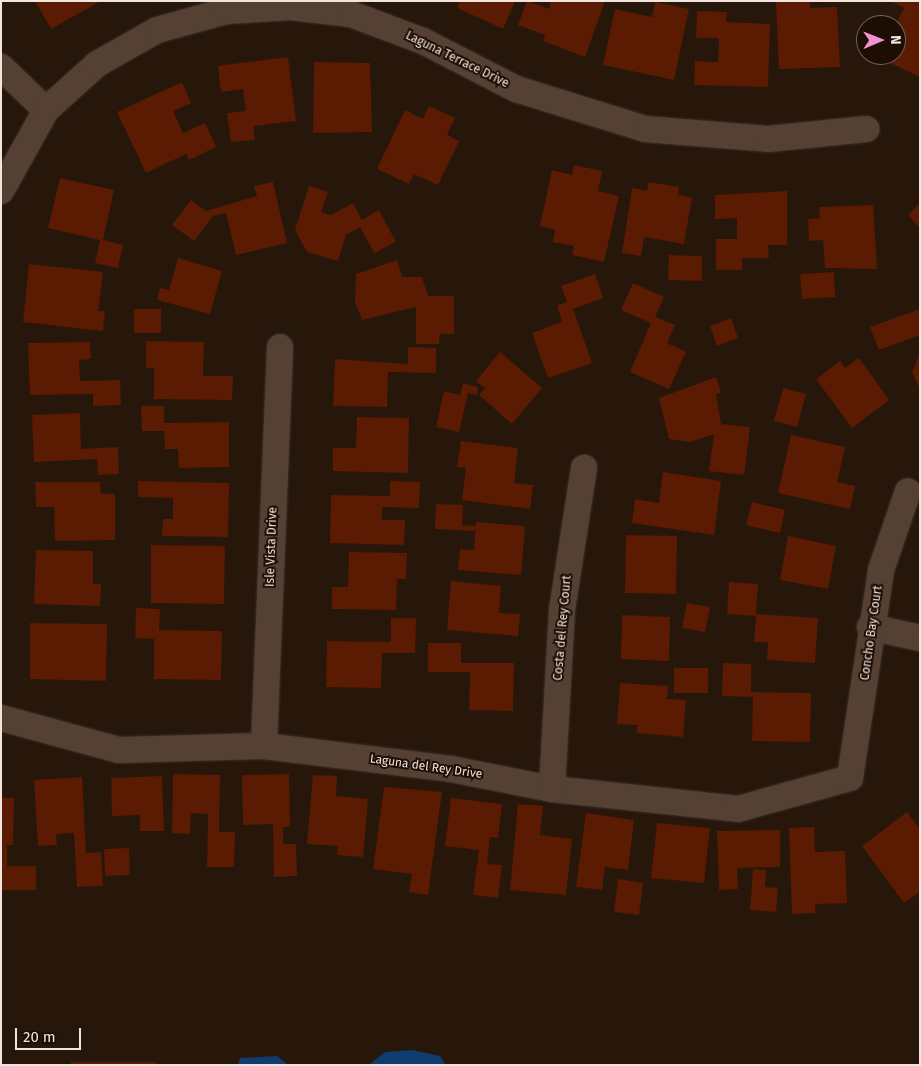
<!DOCTYPE html>
<style>
body{margin:0}
#map{position:relative;width:921px;height:1066px;overflow:hidden;background:#27160a;font-family:"Fira Sans",sans-serif}
div>[style]{position:absolute}
.water>*{inset:0;background:#103c6f}
.building>*{inset:0;background:#5b1a02}
.roads{filter:drop-shadow(0 0 1px #3c302c) drop-shadow(0 0 1px #3c302c)}
.street>*{height:26px;margin:-13px;padding:0 13px;transform-origin:13px;border-radius:13px;background:#544134}
span{translate:-50% -50%;white-space:nowrap;text-align:center;line-height:1.15;-webkit-text-stroke:4px #1d0d03;paint-order:stroke}
.street-label{font-size:12px;color:#f1e5dd}
.frame{position:absolute;inset:0;border:2px solid #f1e5dd;pointer-events:none}
.north{position:absolute;left:856px;top:15px;width:50px;height:50px;box-sizing:border-box;background:#1d0d03;border:1px solid #72635a;border-radius:50%;rotate:89deg;font-size:14px;font-weight:700;line-height:20px;text-align:center;color:#f1e5dd}
.north::after{content:'';display:block;margin:auto;width:18px;height:22px;background:#f491d3;clip-path:polygon(50% 0,100% 100%,50% 72%,0 100%)}
.scale{position:absolute;left:15px;top:1028px;width:66px;height:22px;box-sizing:border-box;border:2px solid #f1e5dd;border-top:0;padding-left:6px;font-size:15px;line-height:18px;white-space:nowrap;color:#f1e5dd;-webkit-text-stroke:4px #1d0d03;paint-order:stroke}
</style>
<div id="map">
<div class="water">
<div style="clip-path:polygon(412px 1050px,440px 1056px,446px 1065px,369px 1065px,385px 1052px)"></div>
<div style="clip-path:polygon(277px 1056px,288px 1065px,238px 1065px,240px 1058px)"></div>
</div>
<div class="building">
<div style="clip-path:polygon(35px 1px,101px 1px,51px 29px)"></div>
<div style="clip-path:polygon(460px 1px,515px 1px,503px 29px,457px 8px)"></div>
<div style="clip-path:polygon(527px 1px,549px 9px,551px 1px,605px 1px,585px 57px,543px 41px,545px 35px,518px 25px)"></div>
<div style="clip-path:polygon(776px 1px,810px 1px,810px 8px,837px 7px,840px 67px,779px 69px)"></div>
<div style="clip-path:polygon(890px 1px,920px 1px,920px 77px,886px 61px,896px 55px,896px 25px,904px 8px)"></div>
<div style="clip-path:polygon(655px 2px,689px 9px,674px 80px,603px 65px,615px 9px,652px 17px)"></div>
<div style="clip-path:polygon(697px 11px,727px 12px,726px 22px,770px 24px,768px 87px,694px 85px,695px 61px,718px 62px,719px 38px,696px 38px)"></div>
<div style="clip-path:polygon(872px 18px,886px 25px,869px 25px)"></div>
<div style="clip-path:polygon(288px 57px,296px 121px,253px 126px,255px 140px,231px 142px,227px 113px,246px 111px,243px 89px,221px 92px,218px 66px)"></div>
<div style="clip-path:polygon(314px 62px,370px 63px,372px 132px,313px 133px)"></div>
<div style="clip-path:polygon(182px 82px,191px 103px,173px 111px,183px 133px,205px 123px,216px 147px,189px 160px,186px 154px,146px 173px,117px 112px)"></div>
<div style="clip-path:polygon(429px 106px,455px 118px,447px 135px,459px 141px,438px 185px,414px 174px,409px 184px,377px 169px,405px 110px,423px 119px)"></div>
<div style="clip-path:polygon(574px 165px,602px 171px,598px 191px,619px 196px,604px 262px,572px 255px,574px 246px,553px 242px,555px 230px,540px 226px,552px 170px,572px 175px)"></div>
<div style="clip-path:polygon(60px 178px,114px 190px,103px 240px,123px 245px,118px 268px,95px 263px,100px 240px,48px 228px)"></div>
<div style="clip-path:polygon(273px 182px,287px 243px,236px 255px,226px 213px,213px 216px,194px 241px,172px 225px,191px 200px,206px 211px,257px 196px,254px 186px)"></div>
<div style="clip-path:polygon(649px 182px,679px 187px,678px 195px,692px 197px,684px 244px,644px 237px,641px 256px,622px 253px,632px 188px,647px 191px)"></div>
<div style="clip-path:polygon(309px 186px,328px 192px,321px 212px,331px 215px,353px 203px,362px 220px,379px 210px,396px 242px,374px 253px,360px 227px,346px 235px,338px 261px,307px 252px,295px 230px)"></div>
<div style="clip-path:polygon(787px 191px,787px 245px,768px 245px,769px 258px,742px 258px,742px 270px,716px 270px,716px 239px,737px 239px,737px 218px,715px 219px,715px 195px)"></div>
<div style="clip-path:polygon(920px 203px,920px 228px,908px 215px)"></div>
<div style="clip-path:polygon(873px 205px,877px 269px,825px 268px,823px 240px,809px 241px,808px 219px,820px 218px,819px 207px)"></div>
<div style="clip-path:polygon(669px 255px,702px 256px,702px 281px,668px 280px)"></div>
<div style="clip-path:polygon(178px 258px,222px 271px,210px 314px,157px 300px,160px 288px,169px 290px)"></div>
<div style="clip-path:polygon(397px 260px,402px 277px,422px 277px,428px 296px,454px 296px,454px 334px,440px 334px,439px 344px,416px 344px,416px 307px,362px 320px,355px 302px,356px 274px)"></div>
<div style="clip-path:polygon(29px 264px,103px 272px,98px 311px,105px 311px,103px 331px,23px 322px)"></div>
<div style="clip-path:polygon(834px 272px,835px 297px,802px 299px,800px 274px)"></div>
<div style="clip-path:polygon(595px 274px,603px 298px,573px 309px,592px 363px,548px 378px,532px 333px,562px 322px,557px 305px,567px 302px,561px 286px)"></div>
<div style="clip-path:polygon(633px 283px,664px 297px,655px 317px,675px 325px,667px 343px,686px 352px,669px 389px,630px 372px,651px 323px,621px 310px)"></div>
<div style="clip-path:polygon(134px 309px,161px 309px,161px 333px,134px 333px)"></div>
<div style="clip-path:polygon(920px 309px,920px 335px,879px 350px,870px 327px)"></div>
<div style="clip-path:polygon(731px 318px,738px 338px,717px 346px,710px 326px)"></div>
<div style="clip-path:polygon(146px 341px,204px 342px,203px 376px,233px 376px,232px 400px,154px 399px,154px 368px,146px 368px)"></div>
<div style="clip-path:polygon(90px 342px,91px 359px,79px 360px,80px 381px,120px 380px,121px 405px,93px 406px,93px 394px,30px 395px,28px 343px)"></div>
<div style="clip-path:polygon(408px 347px,436px 348px,436px 373px,388px 372px,387px 407px,333px 406px,335px 359px,408px 364px)"></div>
<div style="clip-path:polygon(920px 351px,920px 389px,912px 373px)"></div>
<div style="clip-path:polygon(500px 352px,542px 388px,512px 424px,479px 395px,485px 388px,476px 381px)"></div>
<div style="clip-path:polygon(859px 358px,889px 400px,852px 428px,816px 379px,840px 361px,845px 368px)"></div>
<div style="clip-path:polygon(716px 377px,721px 393px,716px 394px,721px 424px,750px 427px,744px 475px,709px 471px,714px 434px,691px 442px,669px 439px,659px 398px)"></div>
<div style="clip-path:polygon(463px 383px,478px 387px,477px 395px,468px 393px,459px 432px,436px 427px,444px 391px,460px 395px)"></div>
<div style="clip-path:polygon(783px 388px,806px 394px,797px 427px,774px 421px)"></div>
<div style="clip-path:polygon(141px 406px,164px 406px,164px 423px,229px 422px,229px 467px,179px 468px,178px 449px,165px 449px,164px 431px,142px 431px)"></div>
<div style="clip-path:polygon(80px 413px,81px 449px,118px 447px,119px 474px,98px 475px,97px 459px,34px 462px,32px 415px)"></div>
<div style="clip-path:polygon(357px 417px,409px 418px,408px 473px,333px 471px,333px 448px,356px 448px)"></div>
<div style="clip-path:polygon(791px 435px,845px 447px,837px 482px,855px 486px,850px 509px,778px 493px)"></div>
<div style="clip-path:polygon(461px 441px,518px 448px,514px 483px,533px 485px,530px 509px,462px 500px,466px 468px,457px 467px)"></div>
<div style="clip-path:polygon(663px 472px,721px 481px,714px 535px,632px 523px,635px 499px,659px 503px)"></div>
<div style="clip-path:polygon(138px 481px,229px 483px,228px 537px,162px 536px,163px 519px,173px 519px,173px 498px,138px 497px)"></div>
<div style="clip-path:polygon(390px 481px,420px 482px,419px 508px,382px 507px,382px 520px,405px 520px,404px 545px,330px 543px,331px 495px,390px 496px)"></div>
<div style="clip-path:polygon(35px 482px,100px 482px,101px 494px,115px 494px,115px 540px,55px 541px,54px 507px,36px 507px)"></div>
<div style="clip-path:polygon(752px 502px,785px 510px,780px 533px,746px 525px)"></div>
<div style="clip-path:polygon(436px 504px,463px 505px,462px 525px,475px 526px,475px 531px,435px 529px)"></div>
<div style="clip-path:polygon(476px 522px,525px 526px,521px 575px,458px 570px,460px 549px,474px 550px)"></div>
<div style="clip-path:polygon(626px 535px,677px 536px,676px 594px,625px 593px)"></div>
<div style="clip-path:polygon(788px 536px,836px 546px,828px 589px,780px 580px)"></div>
<div style="clip-path:polygon(151px 545px,225px 546px,224px 604px,151px 603px)"></div>
<div style="clip-path:polygon(36px 550px,93px 551px,93px 584px,101px 584px,100px 606px,34px 604px)"></div>
<div style="clip-path:polygon(349px 552px,407px 553px,406px 579px,397px 579px,396px 610px,332px 609px,332px 587px,348px 587px)"></div>
<div style="clip-path:polygon(451px 581px,501px 586px,499px 613px,520px 614px,518px 636px,447px 630px)"></div>
<div style="clip-path:polygon(729px 582px,758px 584px,756px 614px,818px 618px,815px 663px,767px 660px,768px 642px,754px 642px,756px 616px,727px 614px)"></div>
<div style="clip-path:polygon(687px 603px,710px 607px,705px 632px,682px 628px)"></div>
<div style="clip-path:polygon(136px 608px,160px 609px,159px 630px,222px 631px,221px 680px,154px 679px,154px 639px,135px 638px)"></div>
<div style="clip-path:polygon(622px 615px,670px 617px,669px 661px,621px 659px)"></div>
<div style="clip-path:polygon(391px 618px,416px 618px,415px 653px,382px 653px,381px 688px,326px 687px,327px 641px,391px 642px)"></div>
<div style="clip-path:polygon(30px 623px,107px 624px,106px 681px,30px 679px)"></div>
<div style="clip-path:polygon(428px 643px,461px 643px,461px 663px,514px 663px,513px 711px,469px 710px,470px 672px,428px 672px)"></div>
<div style="clip-path:polygon(723px 663px,751px 664px,751px 692px,811px 693px,810px 742px,752px 741px,753px 697px,722px 696px)"></div>
<div style="clip-path:polygon(674px 668px,708px 668px,708px 693px,674px 693px)"></div>
<div style="clip-path:polygon(620px 683px,668px 686px,667px 699px,686px 700px,683px 737px,637px 733px,637px 725px,617px 724px)"></div>
<div style="clip-path:polygon(173px 774px,220px 775px,219px 832px,235px 832px,234px 867px,207px 867px,208px 814px,191px 813px,190px 834px,172px 833px)"></div>
<div style="clip-path:polygon(289px 774px,290px 827px,283px 827px,283px 844px,296px 844px,297px 876px,274px 877px,273px 824px,243px 825px,242px 775px)"></div>
<div style="clip-path:polygon(313px 775px,337px 776px,336px 796px,368px 799px,363px 857px,337px 855px,338px 846px,307px 844px)"></div>
<div style="clip-path:polygon(162px 776px,164px 831px,140px 831px,140px 815px,112px 816px,111px 778px)"></div>
<div style="clip-path:polygon(82px 777px,86px 853px,101px 852px,103px 886px,77px 887px,74px 833px,56px 834px,57px 845px,38px 846px,34px 780px)"></div>
<div style="clip-path:polygon(384px 787px,442px 792px,428px 895px,409px 892px,412px 874px,373px 869px)"></div>
<div style="clip-path:polygon(1px 798px,14px 798px,13px 845px,7px 845px,7px 866px,36px 866px,36px 890px,2px 890px)"></div>
<div style="clip-path:polygon(451px 798px,502px 804px,498px 838px,490px 837px,487px 864px,502px 865px,498px 898px,473px 895px,479px 850px,445px 846px)"></div>
<div style="clip-path:polygon(518px 804px,543px 806px,540px 835px,572px 839px,566px 895px,510px 890px)"></div>
<div style="clip-path:polygon(907px 812px,920px 829px,920px 892px,904px 903px,862px 846px)"></div>
<div style="clip-path:polygon(586px 813px,634px 820px,628px 870px,605px 867px,602px 890px,576px 887px)"></div>
<div style="clip-path:polygon(657px 823px,710px 828px,704px 883px,651px 878px)"></div>
<div style="clip-path:polygon(814px 827px,815px 852px,845px 851px,847px 903px,815px 904px,815px 913px,792px 914px,789px 828px)"></div>
<div style="clip-path:polygon(780px 830px,780px 867px,737px 868px,738px 889px,719px 890px,717px 831px)"></div>
<div style="clip-path:polygon(129px 848px,130px 875px,105px 876px,104px 849px)"></div>
<div style="clip-path:polygon(753px 869px,766px 870px,765px 887px,778px 888px,776px 912px,750px 910px)"></div>
<div style="clip-path:polygon(618px 879px,643px 883px,639px 915px,614px 912px)"></div>
<div style="clip-path:polygon(71px 1062px,156px 1062px,156px 1065px,71px 1065px)"></div>
</div>
<div class="roads">
<div class="street">
<div style="left:1px;top:67px;width:62px;rotate:43.7deg"></div>
<div style="left:1px;top:191px;width:93px;rotate:-60.9deg"></div>
<div style="left:46px;top:110px;width:69px;rotate:-42deg"></div>
<div style="left:97px;top:64px;width:69px;rotate:-29.5deg"></div>
<div style="left:157px;top:30px;width:72px;rotate:-15.4deg"></div>
<div style="left:226px;top:11px;width:65px;rotate:-3.5deg"></div>
<div style="left:291px;top:7px;width:60px;rotate:6.7deg"></div>
<div style="left:351px;top:14px;width:77px;rotate:20.6deg"></div>
<div style="left:423px;top:41px;width:105px;rotate:27.3deg"></div>
<div style="left:516px;top:89px;width:135px;rotate:17.2deg"></div>
<div style="left:645px;top:129px;width:123px;rotate:4.6deg"></div>
<div style="left:768px;top:139px;width:99px;rotate:-5.8deg"></div>
<div style="left:870px;top:627px;width:51px;rotate:12.4deg"></div>
<div style="left:1px;top:718px;width:122px;rotate:15.2deg"></div>
<div style="left:119px;top:750px;width:145px;rotate:-1.6deg"></div>
<div style="left:264px;top:746px;width:188px;rotate:7deg"></div>
<div style="left:451px;top:769px;width:103px;rotate:11.2deg"></div>
<div style="left:552px;top:789px;width:187px;rotate:6.1deg"></div>
<div style="left:738px;top:809px;width:116px;rotate:-15.5deg"></div>
<div style="left:850px;top:778px;width:210px;rotate:-81.5deg"></div>
<div style="left:881px;top:570px;width:83px;rotate:-71.1deg"></div>
<div style="left:264px;top:746px;width:399px;rotate:-87.7deg"></div>
<div style="left:552px;top:789px;width:179px;rotate:-86.8deg"></div>
<div style="left:562px;top:610px;width:144px;rotate:-81.2deg"></div>
</div>
</div>
<div class="street-label">
<span style="left:457px;top:60px;rotate:26deg">Laguna Terrace Drive</span>
<span style="left:272px;top:547px;rotate:-88deg">Isle Vista Drive</span>
<span style="left:563px;top:628px;rotate:-85deg">Costa del Rey Court</span>
<span style="left:872px;top:633px;rotate:-82deg">Concho Bay Court</span>
<span style="left:426px;top:767px;rotate:8deg">Laguna del Rey Drive</span>
</div>
<div class="frame"></div>
<div class="north">N</div>
<div class="scale">20 m</div>
</div>
